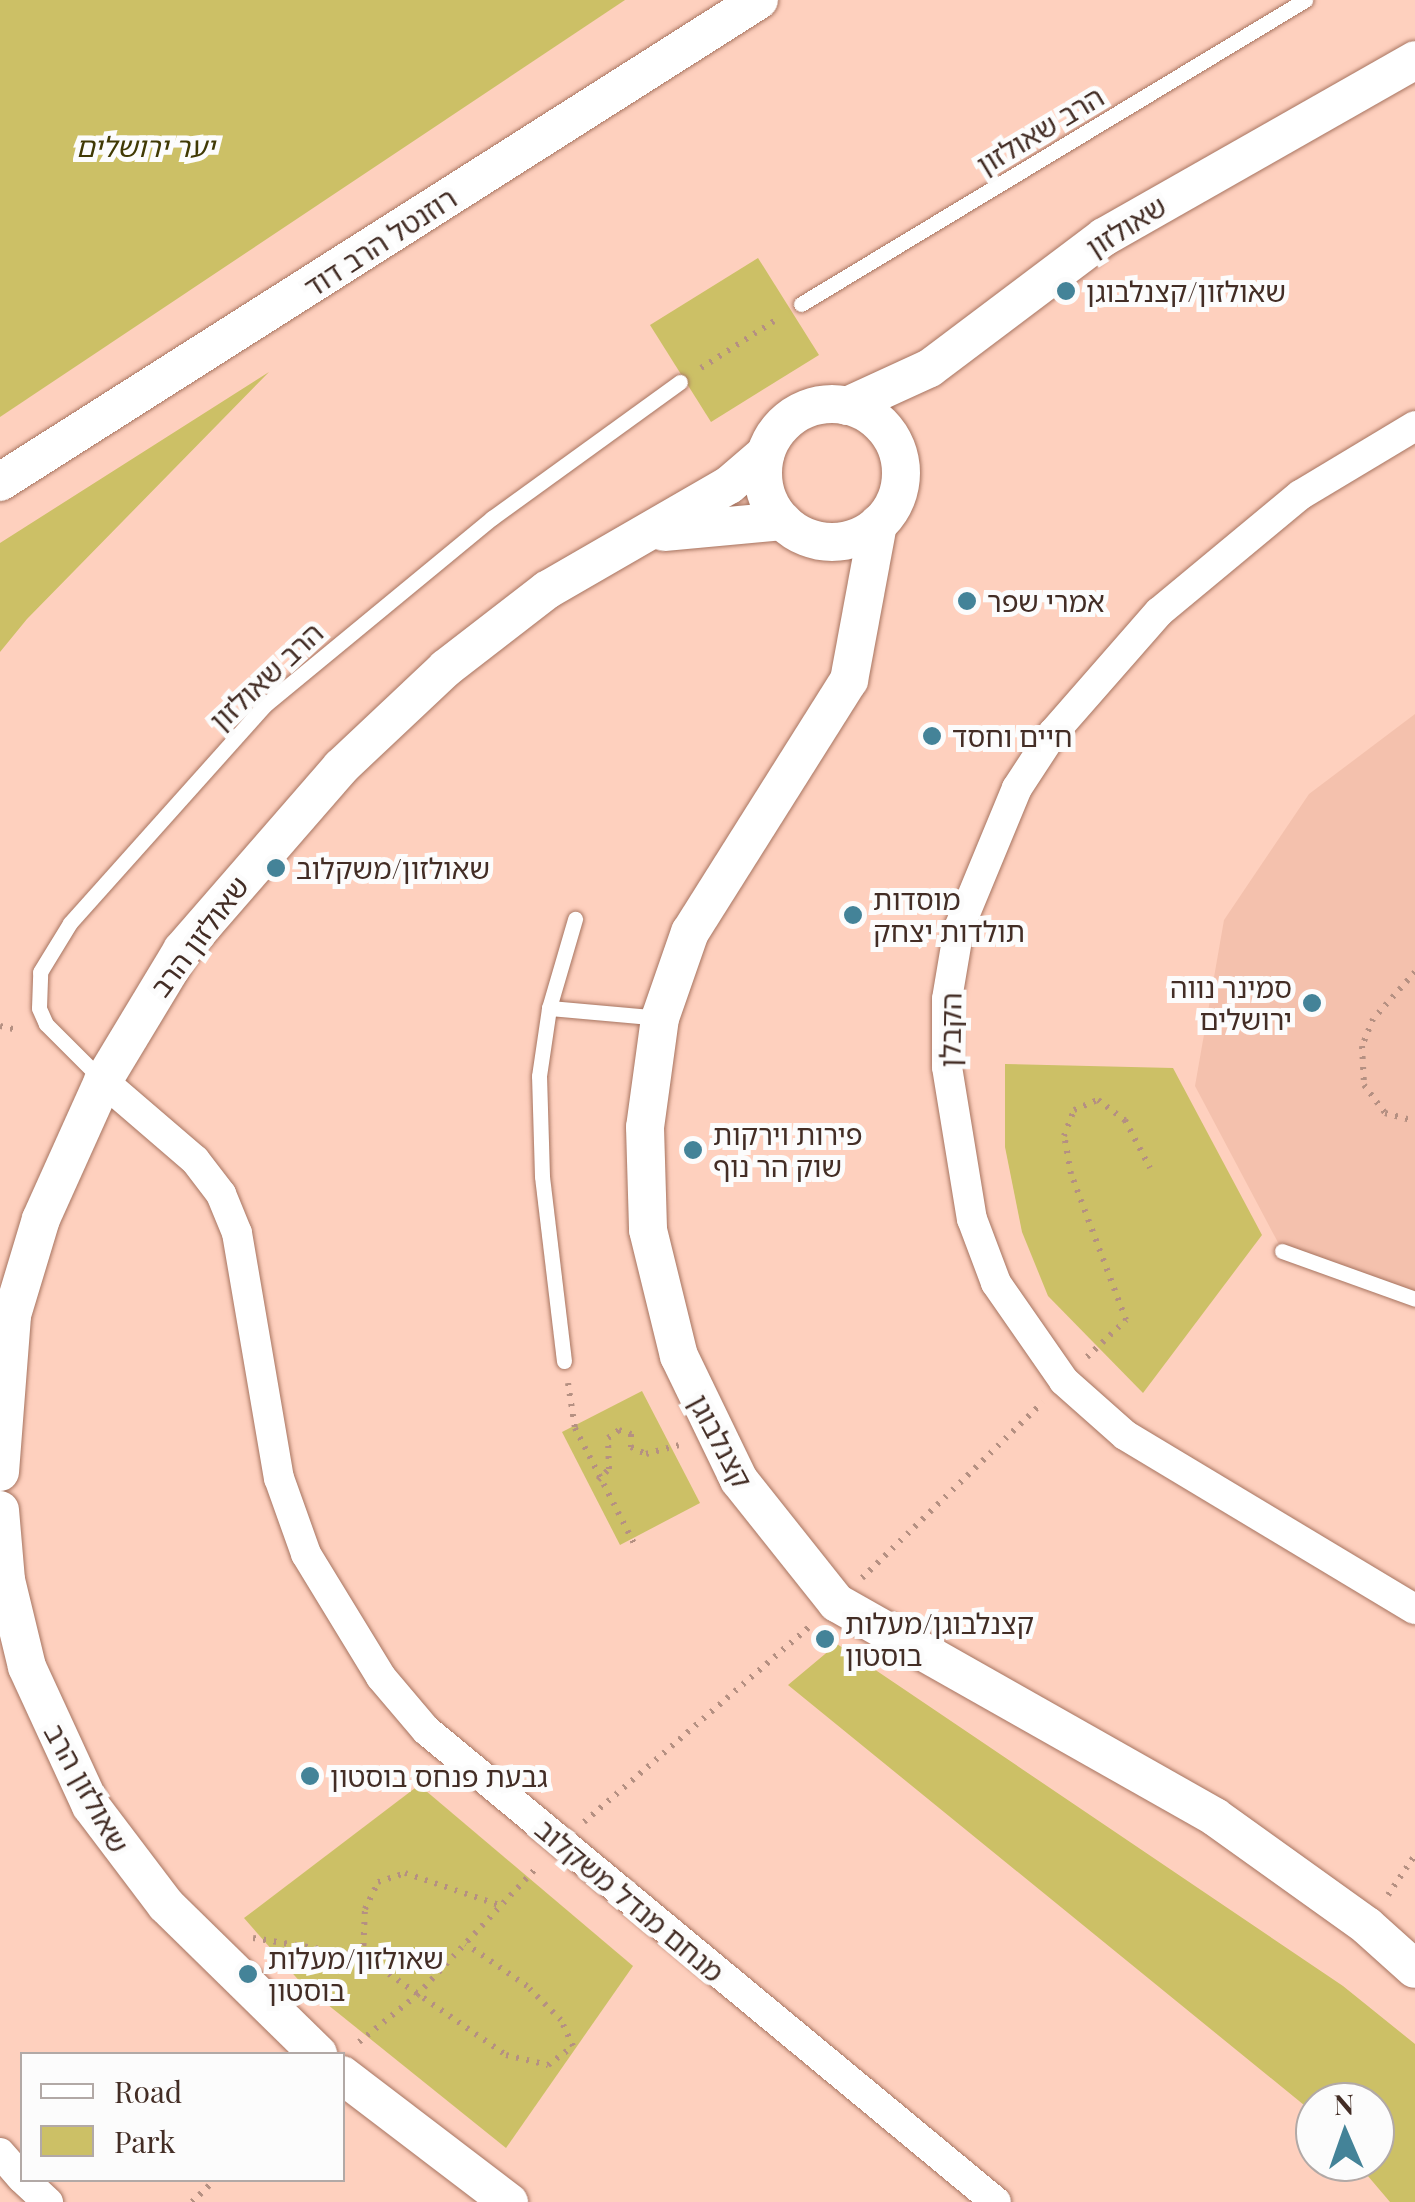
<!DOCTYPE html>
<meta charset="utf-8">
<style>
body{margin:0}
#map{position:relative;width:1415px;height:2202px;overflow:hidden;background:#fed0be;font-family:"Playfair Display","Noto Sans Hebrew",serif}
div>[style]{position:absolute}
.built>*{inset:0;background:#f4c1ad}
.green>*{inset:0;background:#ccc066}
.path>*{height:6px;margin-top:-3px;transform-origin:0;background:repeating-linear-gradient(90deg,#b59082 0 2.5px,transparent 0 10.5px)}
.roads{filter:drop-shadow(0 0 2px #a77460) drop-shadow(0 0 2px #a77460)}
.service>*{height:15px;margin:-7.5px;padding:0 7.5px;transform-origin:7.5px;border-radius:7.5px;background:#fff}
.minor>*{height:30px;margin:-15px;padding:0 15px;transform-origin:15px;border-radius:15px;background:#fff}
.tertiary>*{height:38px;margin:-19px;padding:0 19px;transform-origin:19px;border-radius:19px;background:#fff}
.tertiary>.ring{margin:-19px;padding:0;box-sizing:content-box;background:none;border:38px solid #fff;border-radius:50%}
.dots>*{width:28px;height:28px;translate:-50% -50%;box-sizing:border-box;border:5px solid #fcfcfc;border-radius:50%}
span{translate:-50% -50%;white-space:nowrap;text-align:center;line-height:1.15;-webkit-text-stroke:10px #fcfcfc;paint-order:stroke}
.street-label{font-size:28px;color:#432d25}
.park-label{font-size:28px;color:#403904;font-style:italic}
.poi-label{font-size:28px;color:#432d25}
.left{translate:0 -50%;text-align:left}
.right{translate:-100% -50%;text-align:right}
.legend{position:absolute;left:20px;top:2052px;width:325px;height:130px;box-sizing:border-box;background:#fcfcfc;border:2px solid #b2a9a6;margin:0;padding:12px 18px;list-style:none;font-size:30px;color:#432d25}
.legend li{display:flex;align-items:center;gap:20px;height:50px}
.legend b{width:50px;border:2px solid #b2a9a6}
.north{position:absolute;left:1295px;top:2082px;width:100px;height:100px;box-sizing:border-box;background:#fcfcfc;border:2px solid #b2a9a6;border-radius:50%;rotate:358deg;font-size:28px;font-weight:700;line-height:40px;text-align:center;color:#432d25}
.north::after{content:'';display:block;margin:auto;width:35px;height:45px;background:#448398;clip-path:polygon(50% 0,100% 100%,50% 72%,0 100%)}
</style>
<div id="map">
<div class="built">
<div style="clip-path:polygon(1415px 714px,1415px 1297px,1282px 1250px,1195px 1086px,1224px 920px,1309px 794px)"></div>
</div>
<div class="green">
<div style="clip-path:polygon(0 0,625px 0,0 417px)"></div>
<div style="clip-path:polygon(758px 258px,819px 355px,711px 422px,650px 325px)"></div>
<div style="clip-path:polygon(269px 372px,27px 619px,0 652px,0 543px)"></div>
<div style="clip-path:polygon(1005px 1064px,1173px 1068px,1262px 1235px,1143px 1393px,1048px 1296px,1022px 1232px,1005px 1147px)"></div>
<div style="clip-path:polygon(642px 1391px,700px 1503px,620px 1545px,562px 1432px)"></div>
<div style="clip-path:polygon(837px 1644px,1343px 1986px,1415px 2044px,1415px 2202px,1390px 2202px,1356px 2162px,1375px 2162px,1375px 2102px,1315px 2102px,1315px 2114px,788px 1685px)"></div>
<div style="clip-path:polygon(419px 1785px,633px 1966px,506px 2148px,302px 1984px,244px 1918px)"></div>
</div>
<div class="path">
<div style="left:701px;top:368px;width:93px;rotate:-32.7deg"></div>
<div style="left:1415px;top:972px;width:63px;rotate:131.8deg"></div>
<div style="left:1373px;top:1019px;width:29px;rotate:112deg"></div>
<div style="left:1362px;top:1046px;width:39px;rotate:87deg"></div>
<div style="left:1364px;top:1085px;width:35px;rotate:53deg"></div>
<div style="left:1385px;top:1113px;width:31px;rotate:15deg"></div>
<div style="left:0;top:1026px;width:18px;rotate:13deg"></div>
<div style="left:1087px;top:1357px;width:54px;rotate:-43.5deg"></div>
<div style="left:1126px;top:1320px;width:156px;rotate:-110.6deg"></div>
<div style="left:1071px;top:1174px;width:39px;rotate:-100deg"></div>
<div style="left:1064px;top:1136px;width:28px;rotate:-69deg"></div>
<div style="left:1074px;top:1110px;width:26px;rotate:-23deg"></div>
<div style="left:1098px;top:1100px;width:34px;rotate:37deg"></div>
<div style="left:1125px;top:1120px;width:54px;rotate:62.5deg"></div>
<div style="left:568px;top:1383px;width:46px;rotate:81.2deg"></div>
<div style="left:575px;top:1428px;width:134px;rotate:62.9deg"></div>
<div style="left:598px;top:1480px;width:16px;rotate:-45deg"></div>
<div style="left:609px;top:1469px;width:31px;rotate:-92deg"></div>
<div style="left:608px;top:1438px;width:14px;rotate:-36deg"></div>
<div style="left:619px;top:1430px;width:13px;rotate:18deg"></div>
<div style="left:631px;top:1434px;width:13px;rotate:90deg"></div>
<div style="left:631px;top:1447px;width:17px;rotate:25deg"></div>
<div style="left:646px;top:1454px;width:34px;rotate:-15deg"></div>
<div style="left:862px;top:1578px;width:252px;rotate:-44.2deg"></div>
<div style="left:584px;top:1822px;width:298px;rotate:-40.9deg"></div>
<div style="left:1388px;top:1895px;width:48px;rotate:-56deg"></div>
<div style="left:253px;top:1938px;width:111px;rotate:9.3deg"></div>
<div style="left:363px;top:1956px;width:174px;rotate:34.7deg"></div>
<div style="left:506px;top:2055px;width:43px;rotate:13.4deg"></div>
<div style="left:548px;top:2065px;width:31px;rotate:-37deg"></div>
<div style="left:573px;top:2046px;width:29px;rotate:-115deg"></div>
<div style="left:561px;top:2020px;width:48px;rotate:-135deg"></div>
<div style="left:527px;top:1986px;width:74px;rotate:-145.5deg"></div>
<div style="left:363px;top:1956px;width:47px;rotate:-87.6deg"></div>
<div style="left:365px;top:1909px;width:30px;rotate:-64deg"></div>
<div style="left:378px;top:1882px;width:28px;rotate:-18deg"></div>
<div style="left:405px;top:1873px;width:102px;rotate:18.8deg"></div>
<div style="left:359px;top:2042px;width:75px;rotate:-39deg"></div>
<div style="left:417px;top:1995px;width:178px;rotate:-46.8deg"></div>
<div style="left:192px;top:2202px;width:32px;rotate:-44deg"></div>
</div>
<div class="roads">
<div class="service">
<div style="left:801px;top:304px;width:589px;rotate:-31.1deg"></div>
<div style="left:549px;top:1008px;width:111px;rotate:5.1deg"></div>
<div style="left:103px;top:1081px;width:81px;rotate:-135deg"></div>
<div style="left:46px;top:1024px;width:17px;rotate:-114deg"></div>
<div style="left:39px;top:1008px;width:36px;rotate:-88deg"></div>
<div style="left:40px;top:972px;width:57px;rotate:-58.5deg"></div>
<div style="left:70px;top:923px;width:292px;rotate:-48.2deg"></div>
<div style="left:265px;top:705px;width:294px;rotate:-39.5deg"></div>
<div style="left:492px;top:518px;width:232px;rotate:-35.9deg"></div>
<div style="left:1282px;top:1251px;width:141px;rotate:19.8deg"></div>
<div style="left:564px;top:1361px;width:186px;rotate:-96.8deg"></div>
<div style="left:542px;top:1176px;width:100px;rotate:-91.7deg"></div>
<div style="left:539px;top:1076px;width:69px;rotate:-81.6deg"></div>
<div style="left:549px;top:1008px;width:93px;rotate:-73.7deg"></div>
</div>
<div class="minor">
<div style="left:1415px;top:426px;width:134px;rotate:149deg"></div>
<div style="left:1300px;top:495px;width:183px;rotate:140.3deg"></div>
<div style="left:1159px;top:612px;width:161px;rotate:131.2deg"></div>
<div style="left:1053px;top:733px;width:66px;rotate:123.2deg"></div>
<div style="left:1017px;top:788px;width:152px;rotate:112.5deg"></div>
<div style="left:959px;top:928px;width:72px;rotate:99.6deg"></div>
<div style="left:947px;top:999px;width:68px;rotate:90deg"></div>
<div style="left:947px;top:1067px;width:154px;rotate:80.7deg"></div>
<div style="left:972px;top:1219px;width:68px;rotate:69.4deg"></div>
<div style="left:996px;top:1283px;width:119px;rotate:55.2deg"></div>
<div style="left:1064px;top:1381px;width:81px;rotate:41.5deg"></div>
<div style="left:1125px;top:1435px;width:338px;rotate:31deg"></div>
<div style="left:103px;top:1081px;width:121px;rotate:40.7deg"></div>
<div style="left:195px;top:1160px;width:43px;rotate:52.6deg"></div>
<div style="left:221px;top:1194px;width:42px;rotate:67.7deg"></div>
<div style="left:237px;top:1233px;width:249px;rotate:80.3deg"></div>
<div style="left:279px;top:1478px;width:81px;rotate:70.4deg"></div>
<div style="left:306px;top:1554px;width:144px;rotate:58.6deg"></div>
<div style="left:381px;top:1677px;width:70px;rotate:49.7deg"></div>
<div style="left:426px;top:1730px;width:740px;rotate:39.63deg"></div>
<div style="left:0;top:2153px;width:33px;rotate:49deg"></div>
<div style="left:24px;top:2180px;width:33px;rotate:43deg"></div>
</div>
<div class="tertiary">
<div class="ring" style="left:763px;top:404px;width:100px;height:100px"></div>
<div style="left:847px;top:406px;width:91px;rotate:-24.6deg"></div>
<div style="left:930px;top:368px;width:218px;rotate:-37deg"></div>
<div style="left:1104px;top:237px;width:358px;rotate:-29.6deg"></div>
<div style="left:0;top:482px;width:899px;rotate:-32.42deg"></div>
<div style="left:878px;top:524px;width:159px;rotate:100.5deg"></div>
<div style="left:849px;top:680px;width:298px;rotate:122.2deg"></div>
<div style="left:690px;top:932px;width:91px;rotate:109.2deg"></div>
<div style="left:660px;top:1018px;width:110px;rotate:97.8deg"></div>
<div style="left:645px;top:1127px;width:103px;rotate:88.3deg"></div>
<div style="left:648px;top:1230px;width:130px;rotate:76.2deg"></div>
<div style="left:679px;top:1356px;width:138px;rotate:64.2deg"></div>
<div style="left:739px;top:1480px;width:157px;rotate:51.5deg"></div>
<div style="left:837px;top:1603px;width:434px;rotate:29.5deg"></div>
<div style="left:1215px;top:1817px;width:187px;rotate:35.6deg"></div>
<div style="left:1367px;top:1926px;width:64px;rotate:41.9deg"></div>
<div style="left:664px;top:532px;width:119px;rotate:-5.3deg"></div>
<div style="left:0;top:1472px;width:157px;rotate:-85.6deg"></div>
<div style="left:12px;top:1315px;width:100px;rotate:-73.2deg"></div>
<div style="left:41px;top:1219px;width:151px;rotate:-65.8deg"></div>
<div style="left:103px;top:1081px;width:153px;rotate:-58.9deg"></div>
<div style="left:182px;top:950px;width:242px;rotate:-49deg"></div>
<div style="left:341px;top:767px;width:144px;rotate:-43.3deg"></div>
<div style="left:446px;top:668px;width:128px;rotate:-37.7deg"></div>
<div style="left:547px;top:590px;width:210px;rotate:-30deg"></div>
<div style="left:729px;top:485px;width:48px;rotate:-40.7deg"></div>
<div style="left:0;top:1510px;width:70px;rotate:85.1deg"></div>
<div style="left:6px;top:1580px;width:89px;rotate:76.4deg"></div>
<div style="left:27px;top:1667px;width:153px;rotate:65.3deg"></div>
<div style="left:91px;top:1806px;width:124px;rotate:52.9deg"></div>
<div style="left:166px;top:1905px;width:213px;rotate:44.4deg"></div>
<div style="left:342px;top:2075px;width:210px;rotate:37.3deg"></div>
</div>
</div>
<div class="dots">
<div style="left:1066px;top:291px;background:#448398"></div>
<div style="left:967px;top:601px;background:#448398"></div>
<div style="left:932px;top:736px;background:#448398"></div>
<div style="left:276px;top:868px;background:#448398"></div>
<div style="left:853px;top:915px;background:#448398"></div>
<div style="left:1312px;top:1003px;background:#448398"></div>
<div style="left:693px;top:1150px;background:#448398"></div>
<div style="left:825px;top:1639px;background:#448398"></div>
<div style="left:310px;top:1776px;background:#448398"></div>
<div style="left:248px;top:1974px;background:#448398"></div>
</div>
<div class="street-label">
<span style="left:1040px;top:130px;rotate:-31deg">הרב שאולזון</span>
<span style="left:1126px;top:226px;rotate:-32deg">שאולזון</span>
<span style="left:380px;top:242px;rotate:-33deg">רוזנטל הרב דוד</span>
<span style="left:266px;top:676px;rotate:-43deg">הרב שאולזון</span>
<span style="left:199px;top:936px;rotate:-53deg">שאולזון הרב</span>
<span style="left:950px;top:1030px;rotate:-89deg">הקבלן</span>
<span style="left:721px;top:1441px;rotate:62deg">קצנלבוגן</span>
<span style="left:87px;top:1788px;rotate:61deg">שאולזון הרב</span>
<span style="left:630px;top:1900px;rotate:40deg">מנחם מנדל משקלוב</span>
</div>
<div class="park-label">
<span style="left:145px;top:146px">יער ירושלים</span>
</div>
<div class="poi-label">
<span class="left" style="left:1086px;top:291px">שאולזון/קצנלבוגן</span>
<span class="left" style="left:987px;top:601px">אמרי שפר</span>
<span class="left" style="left:952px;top:736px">חיים וחסד</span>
<span class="left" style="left:296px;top:868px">שאולזון/משקלוב</span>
<span class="left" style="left:873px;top:915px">מוסדות<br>תולדות יצחק</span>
<span class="right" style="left:1292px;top:1003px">סמינר נווה<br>ירושלים</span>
<span class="left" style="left:713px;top:1150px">פירות וירקות<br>שוק הר נוף</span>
<span class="left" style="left:845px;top:1639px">קצנלבוגן/מעלות<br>בוסטון</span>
<span class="left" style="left:330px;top:1776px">גבעת פנחס בוסטון</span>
<span class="left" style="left:268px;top:1974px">שאולזון/מעלות<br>בוסטון</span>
</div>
<ul class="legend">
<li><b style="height:12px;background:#fff"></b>Road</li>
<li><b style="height:28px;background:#ccc066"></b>Park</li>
</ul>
<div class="north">N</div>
</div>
